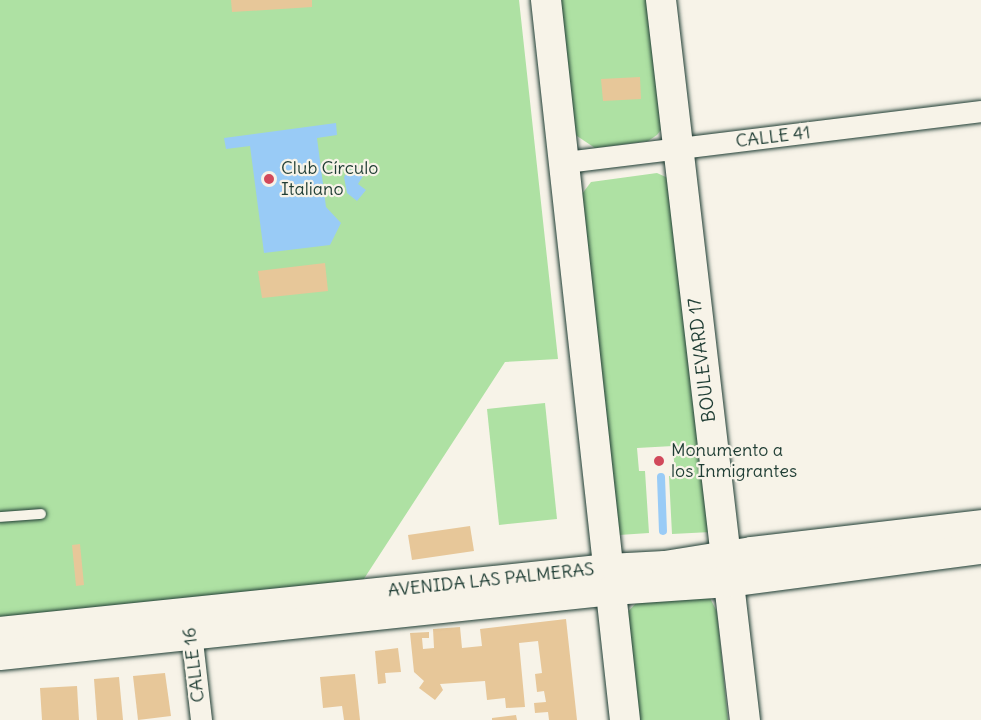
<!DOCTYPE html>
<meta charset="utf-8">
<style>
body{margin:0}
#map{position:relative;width:981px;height:720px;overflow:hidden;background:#f7f3e8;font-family:Delius,sans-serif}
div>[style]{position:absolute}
.green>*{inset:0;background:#aee1a3}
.water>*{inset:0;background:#99cbf6}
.stream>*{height:8px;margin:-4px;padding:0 4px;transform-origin:4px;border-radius:4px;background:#99cbf6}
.building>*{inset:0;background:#e7c799}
.roads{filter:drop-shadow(0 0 2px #1f3d34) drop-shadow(0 0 2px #1f3d34)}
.service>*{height:10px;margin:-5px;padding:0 5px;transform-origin:5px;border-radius:5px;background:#f7f3e8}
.minor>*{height:21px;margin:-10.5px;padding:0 10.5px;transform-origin:10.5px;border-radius:10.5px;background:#f7f3e8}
.secondary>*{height:30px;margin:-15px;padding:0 15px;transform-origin:15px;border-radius:15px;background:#f7f3e8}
.dots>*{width:16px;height:16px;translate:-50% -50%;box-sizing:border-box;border:3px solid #f7f3e8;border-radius:50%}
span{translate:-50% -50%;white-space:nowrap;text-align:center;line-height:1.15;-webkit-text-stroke:4.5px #f7f3e8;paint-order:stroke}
.street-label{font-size:18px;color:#1f3d34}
.poi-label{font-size:18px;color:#1f3d34}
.left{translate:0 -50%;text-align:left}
</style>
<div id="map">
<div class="green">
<div style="clip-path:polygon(0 0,519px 0,558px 359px,505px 362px,358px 588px,0 618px)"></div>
<div style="clip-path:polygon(558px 0,652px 0,663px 127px,657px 135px,648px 141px,595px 148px,577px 136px,572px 125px)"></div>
<div style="clip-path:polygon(657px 173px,668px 178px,711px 532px,672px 534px,669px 476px,675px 476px,673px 446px,637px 448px,639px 471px,645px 471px,649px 533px,619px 535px,579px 198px,591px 182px)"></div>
<div style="clip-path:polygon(545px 403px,557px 519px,499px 525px,487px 409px)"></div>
<div style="clip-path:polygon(709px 596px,717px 612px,728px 720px,633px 720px,624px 616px,639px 600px)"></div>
</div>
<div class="water">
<div style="clip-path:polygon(336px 123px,337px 135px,317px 138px,326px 207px,341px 223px,330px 245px,264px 253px,250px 146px,226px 149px,224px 138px)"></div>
<div style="clip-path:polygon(360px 169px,363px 176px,358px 184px,366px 190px,357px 201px,347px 193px,344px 177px,349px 170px)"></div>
</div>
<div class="stream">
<div style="left:661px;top:477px;width:54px;rotate:87.9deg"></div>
</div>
<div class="building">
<div style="clip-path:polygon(231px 0,312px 0,312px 7px,232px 12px)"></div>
<div style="clip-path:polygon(640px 77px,641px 99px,603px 101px,601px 79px)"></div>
<div style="clip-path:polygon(325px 263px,328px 291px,262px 298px,258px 271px)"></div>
<div style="clip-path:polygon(470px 526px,474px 551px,412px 560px,408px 535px)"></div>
<div style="clip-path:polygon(80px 544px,84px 585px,76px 586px,72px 545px)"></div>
<div style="clip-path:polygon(566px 619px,577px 720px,549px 720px,548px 712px,535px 713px,534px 703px,546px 702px,544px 691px,537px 692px,535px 674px,542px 673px,538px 641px,519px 643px,525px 707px,506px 708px,505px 698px,487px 700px,485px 681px,440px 684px,443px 690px,435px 700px,419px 688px,424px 681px,414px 672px,410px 633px,429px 632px,429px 638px,422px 638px,423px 649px,434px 648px,433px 629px,460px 627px,462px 648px,482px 646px,480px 629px)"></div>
<div style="clip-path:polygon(398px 648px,401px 672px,385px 673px,386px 683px,378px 684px,375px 651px)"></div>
<div style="clip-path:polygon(165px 673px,171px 716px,138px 720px,133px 676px)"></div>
<div style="clip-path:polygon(355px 674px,360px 720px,344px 720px,342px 706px,323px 708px,320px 677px)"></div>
<div style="clip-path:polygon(119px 677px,123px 720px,97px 720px,94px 679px)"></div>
<div style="clip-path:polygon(77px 686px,79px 720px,42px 720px,40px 688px)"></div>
<div style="clip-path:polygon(516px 715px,517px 720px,492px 720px,492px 718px)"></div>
</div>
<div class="roads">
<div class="service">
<div style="left:0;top:517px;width:41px;rotate:-4.2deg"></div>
</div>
<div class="minor">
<div style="left:566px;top:162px;width:418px;rotate:-7deg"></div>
<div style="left:190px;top:623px;width:98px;rotate:83.5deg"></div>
</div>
<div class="secondary">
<div style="left:546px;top:0;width:724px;rotate:83.74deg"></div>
<div style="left:661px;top:0;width:725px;rotate:83.35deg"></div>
<div style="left:0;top:632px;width:612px;rotate:-5.91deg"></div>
<div style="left:609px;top:569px;width:56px;rotate:-3.1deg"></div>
<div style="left:665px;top:566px;width:88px;rotate:-9.1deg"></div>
<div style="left:752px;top:552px;width:231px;rotate:-6.7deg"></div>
<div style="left:0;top:655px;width:615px;rotate:-6.06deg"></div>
<div style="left:612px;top:590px;width:117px;rotate:-3.9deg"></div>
<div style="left:729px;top:582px;width:254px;rotate:-7.5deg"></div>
</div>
</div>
<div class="dots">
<div style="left:269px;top:179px;background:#d1495b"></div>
<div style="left:659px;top:461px;background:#d1495b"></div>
</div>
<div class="street-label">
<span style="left:773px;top:137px;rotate:-7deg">CALLE 41</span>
<span style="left:702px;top:360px;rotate:-97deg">BOULEVARD 17</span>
<span style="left:491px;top:580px;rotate:-6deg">AVENIDA LAS PALMERAS</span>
<span style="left:194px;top:665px;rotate:-97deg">CALLE 16</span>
</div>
<div class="poi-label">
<span class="left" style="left:281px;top:179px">Club Círculo<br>Italiano</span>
<span class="left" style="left:671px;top:461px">Monumento a<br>los Inmigrantes</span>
</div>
</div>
